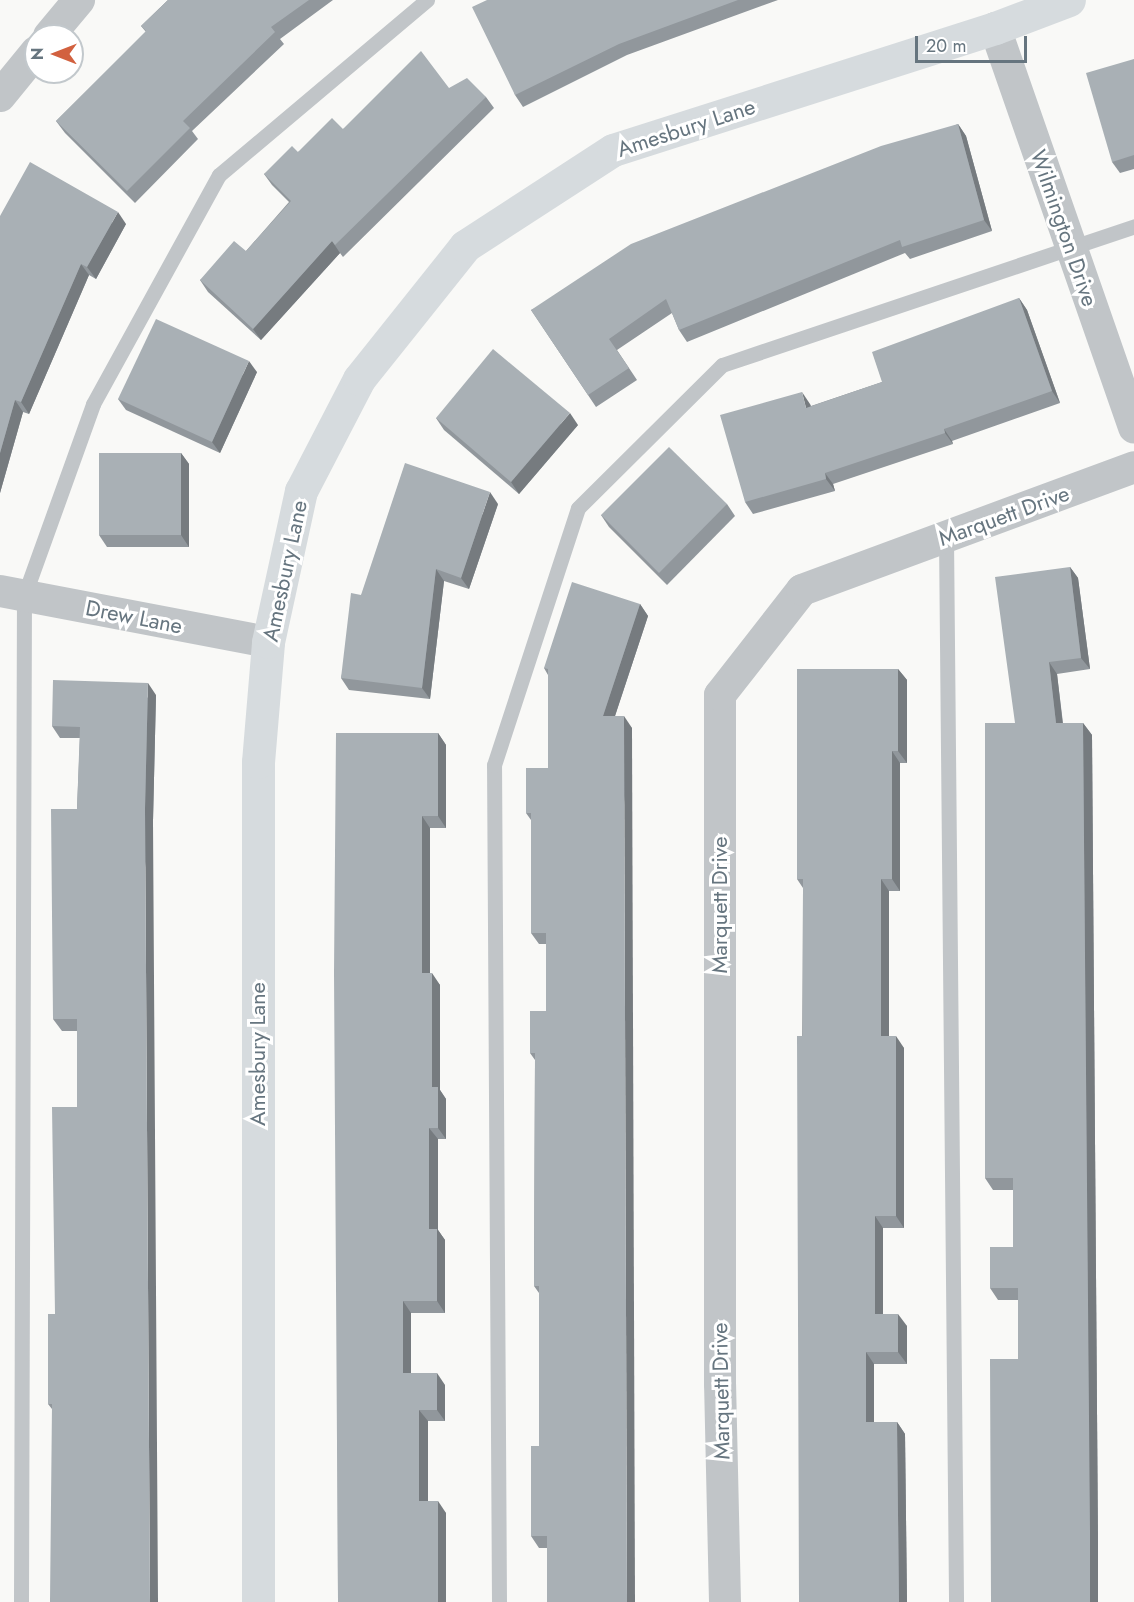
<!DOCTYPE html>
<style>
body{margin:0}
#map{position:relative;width:1134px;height:1602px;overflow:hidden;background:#f9f9f7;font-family:Jost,sans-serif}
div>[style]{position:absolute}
.lane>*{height:15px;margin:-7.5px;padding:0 7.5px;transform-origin:7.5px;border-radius:7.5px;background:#c1c5c8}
.street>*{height:32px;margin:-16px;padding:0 16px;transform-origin:16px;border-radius:16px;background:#c1c5c8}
.secondary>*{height:33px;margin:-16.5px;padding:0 16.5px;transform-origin:16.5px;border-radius:16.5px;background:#d6dbde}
.wall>*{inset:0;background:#91979c}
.shaded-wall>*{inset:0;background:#767b7f}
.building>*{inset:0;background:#a9b0b5}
span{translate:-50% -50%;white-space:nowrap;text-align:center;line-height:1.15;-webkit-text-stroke:6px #fff;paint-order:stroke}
.street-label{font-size:22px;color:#66757f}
.north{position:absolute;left:24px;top:24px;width:60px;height:60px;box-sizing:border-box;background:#fff;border:2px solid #c2c8cc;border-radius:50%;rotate:270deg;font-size:16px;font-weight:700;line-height:24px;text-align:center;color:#66757f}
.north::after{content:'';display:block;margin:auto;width:21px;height:27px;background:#d2613f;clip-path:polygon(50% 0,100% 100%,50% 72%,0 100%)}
.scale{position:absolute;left:915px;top:36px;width:112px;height:27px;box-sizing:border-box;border:3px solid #66757f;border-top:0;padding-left:8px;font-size:18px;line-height:21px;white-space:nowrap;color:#66757f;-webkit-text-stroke:4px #fff;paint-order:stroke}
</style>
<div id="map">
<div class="lane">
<div style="left:946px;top:537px;width:1065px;rotate:89.46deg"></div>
<div style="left:21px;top:1602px;width:1006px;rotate:-89.83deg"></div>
<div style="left:24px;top:596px;width:204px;rotate:-70.2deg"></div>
<div style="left:93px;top:404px;width:261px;rotate:-61.2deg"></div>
<div style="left:219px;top:175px;width:272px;rotate:-40.1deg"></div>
<div style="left:499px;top:1602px;width:837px;rotate:-90.34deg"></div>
<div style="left:494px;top:765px;width:270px;rotate:-71.9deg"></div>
<div style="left:578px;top:508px;width:203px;rotate:-44.8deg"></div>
<div style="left:722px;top:365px;width:435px;rotate:-18.6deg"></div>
</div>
<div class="street">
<div style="left:995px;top:28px;width:423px;rotate:70.8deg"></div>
<div style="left:49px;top:36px;width:47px;rotate:-50.2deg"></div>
<div style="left:0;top:96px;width:57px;rotate:-50.7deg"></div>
<div style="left:0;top:591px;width:273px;rotate:10.8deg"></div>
<div style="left:725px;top:1602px;width:218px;rotate:-91.3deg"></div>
<div style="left:720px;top:1384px;width:689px;rotate:-90deg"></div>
<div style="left:720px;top:695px;width:133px;rotate:-52deg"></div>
<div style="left:802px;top:590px;width:354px;rotate:-20.3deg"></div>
</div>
<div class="secondary">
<div style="left:258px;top:1602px;width:840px;rotate:-90deg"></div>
<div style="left:258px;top:762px;width:120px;rotate:-85.2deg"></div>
<div style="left:268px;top:642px;width:155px;rotate:-77.7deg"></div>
<div style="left:301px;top:491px;width:126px;rotate:-62.6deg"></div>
<div style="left:359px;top:379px;width:170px;rotate:-51.4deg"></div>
<div style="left:465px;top:246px;width:176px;rotate:-33deg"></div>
<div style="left:613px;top:150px;width:401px;rotate:-17.7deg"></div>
<div style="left:995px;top:28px;width:79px;rotate:-20.7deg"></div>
</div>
<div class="wall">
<div style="clip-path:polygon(168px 0,333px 0,280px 39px,284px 44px,192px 131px,198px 139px,135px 203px,65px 133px,56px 121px,146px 32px,141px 26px)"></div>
<div style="clip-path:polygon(487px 0,778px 0,627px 55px,523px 107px,515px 95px)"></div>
<div style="clip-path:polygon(1134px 59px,1134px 169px,1120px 173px,1112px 162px)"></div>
<div style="clip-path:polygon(449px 88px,486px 97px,494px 108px,343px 257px,340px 253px,261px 340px,208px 292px,200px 280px,246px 251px,289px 202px,272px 185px,264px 174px,298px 152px,343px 129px)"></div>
<div style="clip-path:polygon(958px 124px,966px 136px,992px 231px,910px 259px,905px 253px,687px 342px,679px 330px,672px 313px,617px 350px,637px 380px,596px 407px,531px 310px)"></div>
<div style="clip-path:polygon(0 216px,126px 224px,96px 279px,89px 275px,29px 414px,23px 412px,0 493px)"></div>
<div style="clip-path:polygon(1019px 298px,1027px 310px,1060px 403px,952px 441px,953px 444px,833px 484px,835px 491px,753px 514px,745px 502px,810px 404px,811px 406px,882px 382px)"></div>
<div style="clip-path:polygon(257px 372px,220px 453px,126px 410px,118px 399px)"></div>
<div style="clip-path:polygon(436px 418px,578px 425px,519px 494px,444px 430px)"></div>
<div style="clip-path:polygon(181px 453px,189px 464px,189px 547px,107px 547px,99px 535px)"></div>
<div style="clip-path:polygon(498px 504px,469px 589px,444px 581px,430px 699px,349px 690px,341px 678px,361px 595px)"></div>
<div style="clip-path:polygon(727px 504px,735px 516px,667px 585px,609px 527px,601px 515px)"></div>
<div style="clip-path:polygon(1070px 567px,1078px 578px,1090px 669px,1057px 674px,1063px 723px,1083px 723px,1092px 735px,1098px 1544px,1098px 1602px,991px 1602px,1018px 1359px,1018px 1300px,998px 1300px,990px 1288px,1013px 1247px,1013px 1190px,993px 1190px,985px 1178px,1015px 723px)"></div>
<div style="clip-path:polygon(640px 604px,648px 616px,615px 716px,632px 728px,547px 1548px,539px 1548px,531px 1536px,539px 1446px,539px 1293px,534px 1286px,535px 1060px,530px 1053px,546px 1011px,546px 944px,539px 944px,531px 933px,531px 820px,526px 813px,548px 768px,548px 675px,544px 668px)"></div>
<div style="clip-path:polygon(898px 669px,907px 680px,907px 763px,900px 763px,900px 891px,889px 891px,889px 1036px,904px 1048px,904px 1228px,883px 1228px,883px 1314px,907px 1326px,907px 1364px,874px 1364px,874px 1422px,897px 1422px,905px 1434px,907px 1602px,799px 1602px,803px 888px,797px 879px)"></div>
<div style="clip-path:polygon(156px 695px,153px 821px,52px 1409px,48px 1404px,55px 1314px,77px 1107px,77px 1031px,62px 1031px,53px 1019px,77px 809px,80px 738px,60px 738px,52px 726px)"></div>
<div style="clip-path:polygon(336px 733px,438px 733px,446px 745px,446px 828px,430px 828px,430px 973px,440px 985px,440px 1090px,446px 1099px,446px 1139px,438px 1139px,438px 1230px,445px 1240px,445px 1313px,411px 1313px,411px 1373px,445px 1385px,445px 1421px,428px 1421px,428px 1501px,446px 1513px,446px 1602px,338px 1602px)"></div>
</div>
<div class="shaded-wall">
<div style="clip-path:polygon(958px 124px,966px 136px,992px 231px,984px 220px)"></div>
<div style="clip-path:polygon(118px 212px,126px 224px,96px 279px,87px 267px)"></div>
<div style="clip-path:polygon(332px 241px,340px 253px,261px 340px,253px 329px)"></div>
<div style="clip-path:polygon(81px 264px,89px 275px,29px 414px,21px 402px)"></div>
<div style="clip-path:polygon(1019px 298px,1027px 310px,1060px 403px,1052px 391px)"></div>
<div style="clip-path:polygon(249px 361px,257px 372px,220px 453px,212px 442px)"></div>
<div style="clip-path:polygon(802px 392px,810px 404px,814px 420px,806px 408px)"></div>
<div style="clip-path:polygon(15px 400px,23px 412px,0 493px,0 453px)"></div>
<div style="clip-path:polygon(570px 413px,578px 425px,519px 494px,511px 482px)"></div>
<div style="clip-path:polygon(944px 429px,952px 441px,953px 444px,945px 433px)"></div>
<div style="clip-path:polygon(181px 453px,189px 464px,189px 547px,181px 535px)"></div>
<div style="clip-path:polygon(825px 473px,833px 484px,835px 491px,826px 479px)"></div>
<div style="clip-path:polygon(490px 492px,498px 504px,469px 589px,461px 578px)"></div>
<div style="clip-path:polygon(1070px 567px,1078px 578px,1090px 669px,1081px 658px)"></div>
<div style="clip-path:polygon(436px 569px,444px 581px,430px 699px,422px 688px)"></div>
<div style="clip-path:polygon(640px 604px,648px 616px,611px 728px,603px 716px)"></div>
<div style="clip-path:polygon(1049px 662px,1057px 674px,1064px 735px,1056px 723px)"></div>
<div style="clip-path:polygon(898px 669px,907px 680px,907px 763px,898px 751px)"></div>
<div style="clip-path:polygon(148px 683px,156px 695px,153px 821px,158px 1602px,150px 1602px,145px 809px)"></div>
<div style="clip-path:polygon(624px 716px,632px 728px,635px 1602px,627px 1602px)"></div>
<div style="clip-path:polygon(1083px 723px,1092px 735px,1098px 1544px,1098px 1602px,1090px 1602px)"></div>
<div style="clip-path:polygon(438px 733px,446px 745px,446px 828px,438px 816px)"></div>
<div style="clip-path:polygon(892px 751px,900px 763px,900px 891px,892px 879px)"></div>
<div style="clip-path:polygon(422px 816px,430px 828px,430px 985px,422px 973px)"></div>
<div style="clip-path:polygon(881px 879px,889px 891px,889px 1048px,881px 1036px)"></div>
<div style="clip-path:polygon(432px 973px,440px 985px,440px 1090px,446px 1099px,446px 1139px,438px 1128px,432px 1087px)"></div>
<div style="clip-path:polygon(896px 1036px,904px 1048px,904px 1228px,896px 1216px)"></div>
<div style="clip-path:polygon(429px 1128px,438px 1139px,438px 1230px,445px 1240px,445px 1313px,437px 1301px,429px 1229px)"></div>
<div style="clip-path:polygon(875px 1216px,883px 1228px,883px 1326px,875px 1314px)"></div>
<div style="clip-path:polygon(403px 1301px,411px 1313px,411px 1385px,403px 1373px)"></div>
<div style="clip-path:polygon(898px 1314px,907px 1326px,907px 1364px,898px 1352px)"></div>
<div style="clip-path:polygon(866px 1352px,874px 1364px,874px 1434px,866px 1422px)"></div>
<div style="clip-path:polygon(437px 1373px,445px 1385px,445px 1421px,437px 1410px)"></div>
<div style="clip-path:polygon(419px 1410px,428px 1421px,428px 1513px,419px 1501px)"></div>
<div style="clip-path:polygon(897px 1422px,905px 1434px,907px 1602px,899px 1602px)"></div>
<div style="clip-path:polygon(438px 1501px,446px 1513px,446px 1602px,438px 1602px)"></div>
</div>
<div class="building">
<div style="clip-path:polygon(168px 0,309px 0,271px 27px,275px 32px,183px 121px,190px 128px,127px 191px,56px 121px,146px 31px,141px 26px)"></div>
<div style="clip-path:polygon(487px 0,738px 0,619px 44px,515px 95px,472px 7px)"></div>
<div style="clip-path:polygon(421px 51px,449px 88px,467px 78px,486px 97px,335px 245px,332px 241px,253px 329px,200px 280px,234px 241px,246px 251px,291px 201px,264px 174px,292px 146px,298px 152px,332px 118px,343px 129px)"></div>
<div style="clip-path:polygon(1134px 59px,1134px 155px,1112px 162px,1086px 73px)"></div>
<div style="clip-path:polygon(958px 124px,984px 220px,902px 247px,900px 240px,679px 330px,666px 299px,609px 339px,629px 368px,588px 395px,531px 310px,631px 244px,881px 146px)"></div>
<div style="clip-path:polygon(30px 162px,118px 212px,87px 267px,81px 264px,21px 402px,15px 400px,0 453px,0 216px)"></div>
<div style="clip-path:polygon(1019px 298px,1052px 391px,944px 429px,945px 433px,825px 473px,826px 479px,745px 502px,720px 415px,802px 392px,806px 408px,882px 382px,872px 352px)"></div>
<div style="clip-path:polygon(156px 319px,249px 361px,212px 442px,118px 399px)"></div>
<div style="clip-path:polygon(493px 349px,570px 413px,511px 482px,436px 418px)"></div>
<div style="clip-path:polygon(669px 447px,727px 504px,659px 573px,601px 515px)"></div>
<div style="clip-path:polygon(99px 453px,181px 453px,181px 535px,99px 535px)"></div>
<div style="clip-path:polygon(405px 463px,490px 492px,461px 578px,436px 569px,422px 688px,341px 678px,351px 593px,361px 595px)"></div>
<div style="clip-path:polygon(1070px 567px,1081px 658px,1049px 662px,1056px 723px,1083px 723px,1090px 1533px,1090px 1602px,991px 1602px,990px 1359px,1018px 1359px,1018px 1288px,990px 1288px,990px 1247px,1013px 1247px,1013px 1178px,985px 1178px,985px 723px,1015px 723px,995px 577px)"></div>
<div style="clip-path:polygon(572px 582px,640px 604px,603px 716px,624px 716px,627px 1602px,547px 1602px,547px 1536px,531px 1536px,531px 1446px,539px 1446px,539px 1286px,534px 1286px,535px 1053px,530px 1053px,530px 1011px,546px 1011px,546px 933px,531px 933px,531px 813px,526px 813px,526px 768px,548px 768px,548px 669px,544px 668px)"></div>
<div style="clip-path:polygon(797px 669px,898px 669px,898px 751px,892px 751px,892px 879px,881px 879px,881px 1036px,896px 1036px,896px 1216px,875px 1216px,875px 1314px,898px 1314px,898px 1352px,866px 1352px,866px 1422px,897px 1422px,899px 1602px,799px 1602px,797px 1036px,803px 1036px,803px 879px,797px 879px)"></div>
<div style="clip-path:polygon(53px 680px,148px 683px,145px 809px,150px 1602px,50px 1602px,52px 1404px,48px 1404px,48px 1314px,55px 1314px,52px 1107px,77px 1107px,77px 1019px,53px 1019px,51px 809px,77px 809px,80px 727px,52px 726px)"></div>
<div style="clip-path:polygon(336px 733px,438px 733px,438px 816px,422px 816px,422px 973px,432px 973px,432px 1087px,438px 1087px,438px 1128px,429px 1128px,429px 1229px,437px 1229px,437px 1301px,403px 1301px,403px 1373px,437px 1373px,437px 1410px,419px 1410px,419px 1501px,438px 1501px,438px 1602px,338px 1602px,334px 973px)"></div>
</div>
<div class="street-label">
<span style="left:686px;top:128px;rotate:-18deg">Amesbury Lane</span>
<span style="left:1064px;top:228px;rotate:71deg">Wilmington Drive</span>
<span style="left:1004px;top:516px;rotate:-20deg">Marquett Drive</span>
<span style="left:285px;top:571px;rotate:-78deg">Amesbury Lane</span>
<span style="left:134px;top:617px;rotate:11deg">Drew Lane</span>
<span style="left:720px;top:905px;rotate:-90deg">Marquett Drive</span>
<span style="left:258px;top:1054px;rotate:-90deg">Amesbury Lane</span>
<span style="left:721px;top:1391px;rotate:-91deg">Marquett Drive</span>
</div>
<div class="north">N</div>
<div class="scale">20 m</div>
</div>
